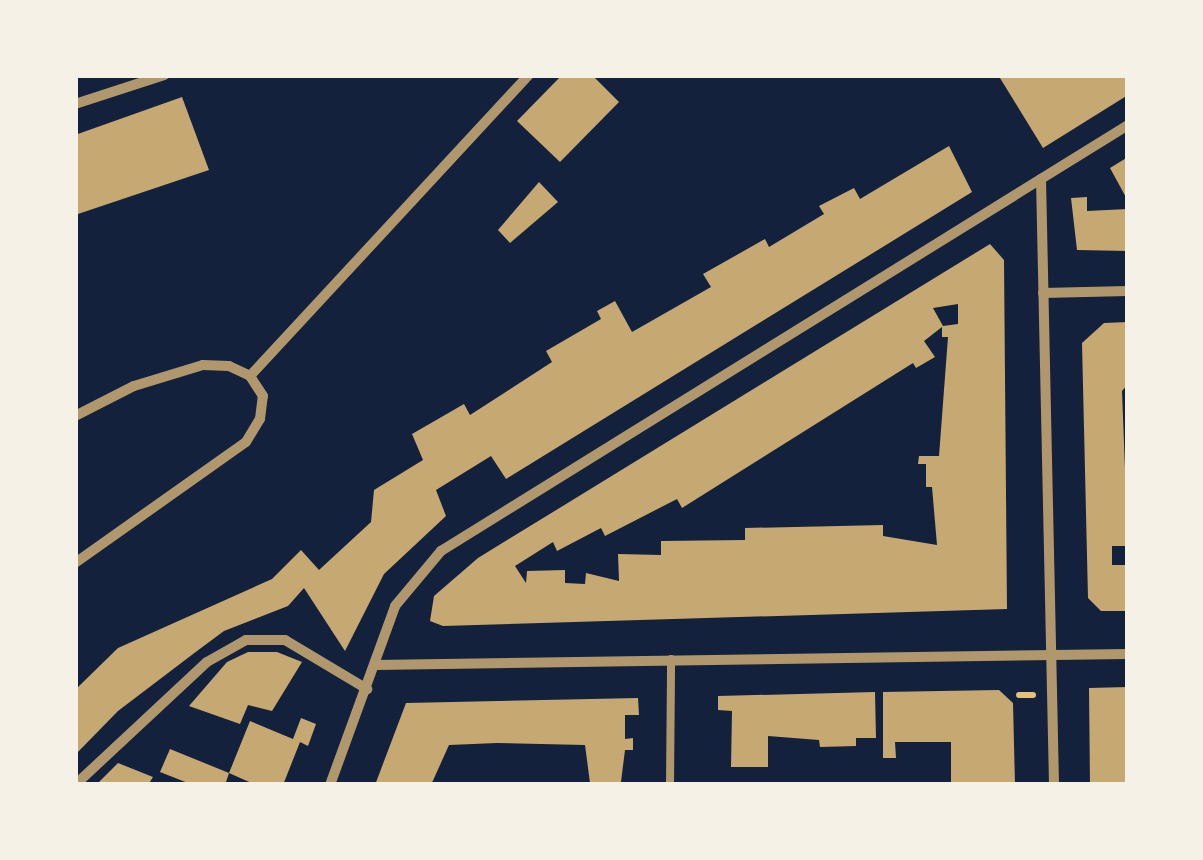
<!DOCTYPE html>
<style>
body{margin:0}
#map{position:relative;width:1203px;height:860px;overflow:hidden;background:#14213d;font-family:"Open Sans",sans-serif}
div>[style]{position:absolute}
.building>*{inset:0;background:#c6a872}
.path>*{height:6px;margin:-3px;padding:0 3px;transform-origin:3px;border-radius:3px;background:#e5c07b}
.service>*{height:8px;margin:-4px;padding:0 4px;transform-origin:4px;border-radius:4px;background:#b1986c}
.minor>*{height:10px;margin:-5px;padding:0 5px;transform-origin:5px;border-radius:5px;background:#b1986c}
span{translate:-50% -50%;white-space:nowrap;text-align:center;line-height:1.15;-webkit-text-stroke:10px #f6f1e7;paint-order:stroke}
.frame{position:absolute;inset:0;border:78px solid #f6f1e7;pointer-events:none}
</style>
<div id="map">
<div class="building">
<div style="clip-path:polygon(562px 75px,592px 75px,619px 102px,560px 162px,517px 121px)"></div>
<div style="clip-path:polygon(1005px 75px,1128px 75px,1128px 95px,1043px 148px,1000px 78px)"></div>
<div style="clip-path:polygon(182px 97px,209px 170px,75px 215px,75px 135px)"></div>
<div style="clip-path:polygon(949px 146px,972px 192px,506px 479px,491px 456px,436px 490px,446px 516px,384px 574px,345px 651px,304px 588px,288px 606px,224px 631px,197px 651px,118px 711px,75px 755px,75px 690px,118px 648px,272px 579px,301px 550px,319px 570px,371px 522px,374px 490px,423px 460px,412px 434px,464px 404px,470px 415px,552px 362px,546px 351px,601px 319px,597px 311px,615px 301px,632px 332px,711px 287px,703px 274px,765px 239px,769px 247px,824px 214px,819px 206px,854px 188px,860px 199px)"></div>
<div style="clip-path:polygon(1128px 157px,1128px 201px,1110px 168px)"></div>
<div style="clip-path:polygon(539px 182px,558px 202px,510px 243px,498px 230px)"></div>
<div style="clip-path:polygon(1087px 197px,1087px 211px,1128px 209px,1128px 251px,1077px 250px,1071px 198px)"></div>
<div style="clip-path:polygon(evenodd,990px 244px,1004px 260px,1007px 609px,443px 626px,430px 621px,434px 596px,478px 558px,990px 244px,958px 304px,958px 324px,943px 326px,933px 308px,958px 304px,990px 244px,942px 327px,942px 337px,948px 337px,939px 456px,919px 456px,918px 464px,926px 464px,926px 487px,932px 487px,937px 545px,883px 536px,883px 525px,745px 528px,745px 540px,661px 541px,661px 555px,618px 554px,619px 581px,586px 573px,585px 584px,565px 583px,565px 570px,527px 571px,526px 583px,515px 566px,553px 542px,557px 551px,601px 528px,605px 536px,677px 499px,682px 508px,913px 363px,916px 368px,935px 357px,924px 341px,942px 327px)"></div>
<div style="clip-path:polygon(1128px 322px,1128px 384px,1122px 391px,1128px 546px,1112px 546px,1112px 565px,1128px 565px,1128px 611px,1101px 611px,1088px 598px,1082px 343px,1104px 323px)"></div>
<div style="clip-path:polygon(248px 652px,277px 652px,302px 662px,272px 711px,248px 705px,240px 724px,189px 706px,227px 662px)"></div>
<div style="clip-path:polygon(1128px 687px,1128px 785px,1090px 785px,1089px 688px)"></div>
<div style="clip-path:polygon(999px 690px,1013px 703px,1015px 785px,951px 785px,951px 742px,895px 742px,896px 758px,883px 758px,883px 692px)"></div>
<div style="clip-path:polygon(875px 692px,876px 738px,856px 738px,856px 746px,820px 747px,819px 740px,768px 736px,768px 767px,731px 767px,732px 711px,718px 710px,718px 696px)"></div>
<div style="clip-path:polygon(638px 698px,639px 715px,625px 715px,625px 739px,633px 738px,633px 750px,625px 750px,621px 782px,590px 783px,585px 745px,497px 743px,449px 745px,431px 785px,375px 785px,406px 703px)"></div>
<div style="clip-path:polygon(301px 718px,316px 724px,308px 746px,300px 742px,283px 785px,256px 785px,229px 773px,250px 721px,293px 739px)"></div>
<div style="clip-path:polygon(170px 749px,229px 773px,225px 785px,193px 785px,160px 772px)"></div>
<div style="clip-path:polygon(118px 763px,153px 777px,148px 785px,96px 785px)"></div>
</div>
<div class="path">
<div style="left:1019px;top:695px;width:14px"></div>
</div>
<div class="service">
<div style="left:670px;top:785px;width:126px;rotate:-89.5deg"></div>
</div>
<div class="minor">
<div style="left:75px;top:104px;width:94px;rotate:-18deg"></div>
<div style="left:1041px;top:179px;width:606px;rotate:88.77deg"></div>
<div style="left:1043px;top:293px;width:85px;rotate:-1.3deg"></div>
<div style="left:250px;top:376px;width:410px;rotate:-47.2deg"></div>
<div style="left:75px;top:416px;width:66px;rotate:-27deg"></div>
<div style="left:134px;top:386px;width:72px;rotate:-16.9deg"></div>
<div style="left:203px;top:365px;width:26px;rotate:2deg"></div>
<div style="left:229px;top:366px;width:23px;rotate:25deg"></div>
<div style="left:75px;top:563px;width:209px;rotate:-35.3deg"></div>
<div style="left:246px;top:442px;width:27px;rotate:-59deg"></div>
<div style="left:260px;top:419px;width:23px;rotate:-83deg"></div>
<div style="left:263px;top:396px;width:24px;rotate:-123deg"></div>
<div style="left:375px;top:665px;width:753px;rotate:-0.84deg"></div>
<div style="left:75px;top:785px;width:180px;rotate:-43deg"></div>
<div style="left:207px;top:662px;width:45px;rotate:-29.4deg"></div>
<div style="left:246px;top:640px;width:39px"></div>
<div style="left:285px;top:640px;width:96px;rotate:30.9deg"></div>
<div style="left:330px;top:785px;width:190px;rotate:-70deg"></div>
<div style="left:395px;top:606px;width:72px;rotate:-50.1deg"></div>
<div style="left:441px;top:551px;width:808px;rotate:-31.8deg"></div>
</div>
<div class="frame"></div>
</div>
